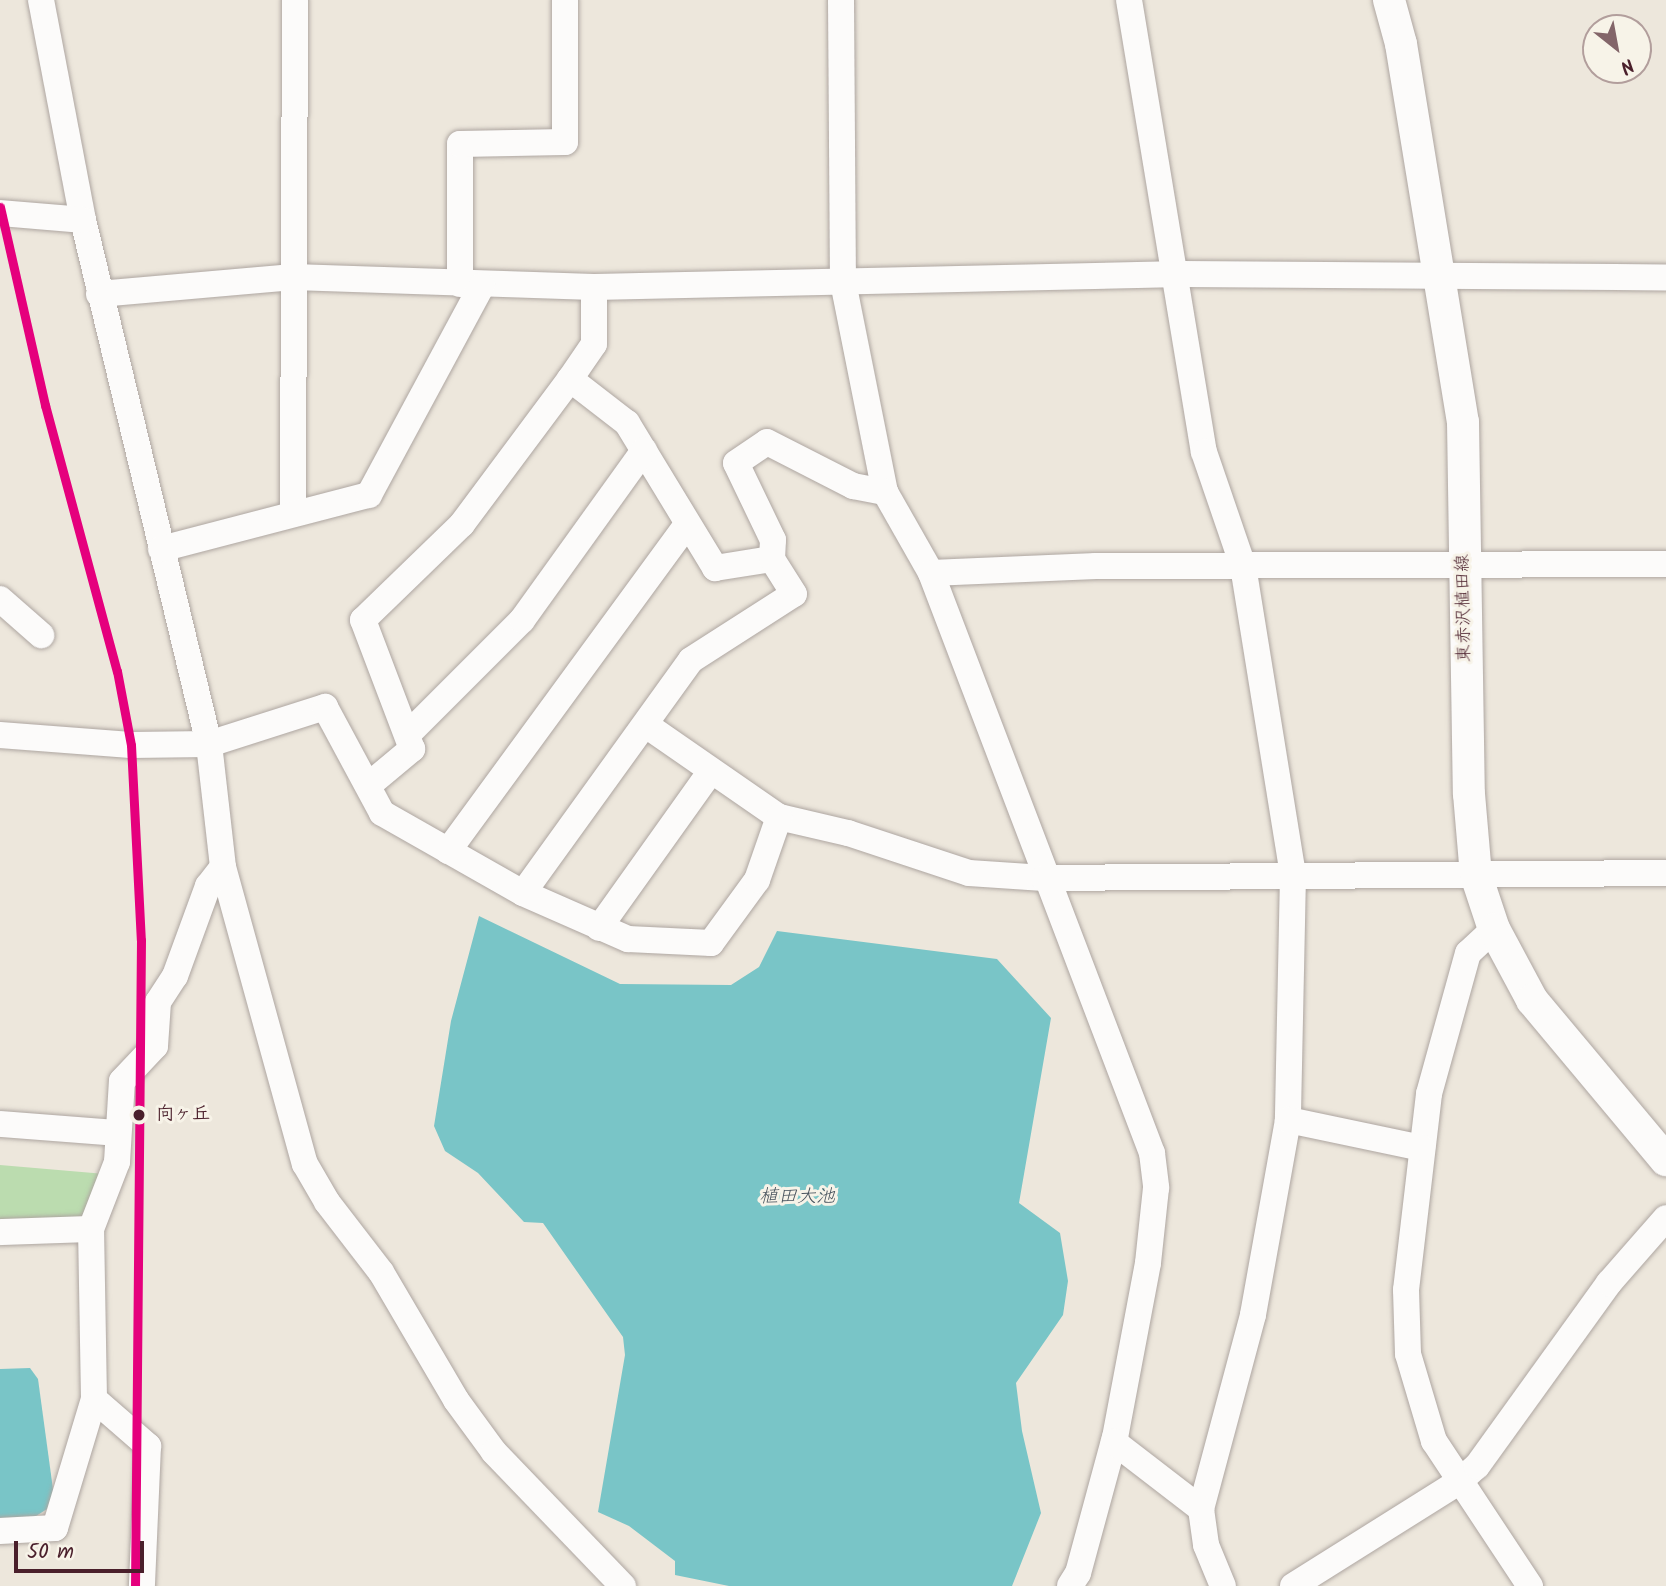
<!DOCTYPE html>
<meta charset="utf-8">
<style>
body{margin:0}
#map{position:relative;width:1666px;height:1586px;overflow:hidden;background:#ede7dc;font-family:Kalam,"Klee One",sans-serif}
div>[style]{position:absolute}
.green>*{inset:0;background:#bbdcaf}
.water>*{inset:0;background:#79c5c7}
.roads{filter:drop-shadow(0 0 2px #aea6a1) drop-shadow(0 0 2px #aea6a1)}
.minor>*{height:26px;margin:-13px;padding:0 13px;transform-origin:13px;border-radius:13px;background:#fcfbfa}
.major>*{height:32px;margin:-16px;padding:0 16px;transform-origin:16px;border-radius:16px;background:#fcfbfa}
.rail-1>*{height:9px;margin:-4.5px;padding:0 4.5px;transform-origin:4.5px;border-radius:4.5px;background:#e5007d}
.dots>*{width:19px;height:19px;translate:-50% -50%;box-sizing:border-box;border:4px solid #f7f3e8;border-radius:50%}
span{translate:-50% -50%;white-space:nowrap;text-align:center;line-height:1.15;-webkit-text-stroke:6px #f7f3e8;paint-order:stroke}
.street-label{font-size:18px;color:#4a1f2b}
.stop-label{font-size:18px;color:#4a1f2b;font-weight:700}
.left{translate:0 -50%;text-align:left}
.water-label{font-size:19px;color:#49545e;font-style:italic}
.north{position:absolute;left:1582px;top:14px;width:70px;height:70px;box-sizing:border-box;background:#f7f3e8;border:2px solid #b29e9c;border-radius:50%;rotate:149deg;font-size:19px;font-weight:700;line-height:28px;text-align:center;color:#4a1f2b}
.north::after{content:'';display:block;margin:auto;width:24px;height:32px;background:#836569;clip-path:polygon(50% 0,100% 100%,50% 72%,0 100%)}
.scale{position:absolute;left:14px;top:1541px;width:130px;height:32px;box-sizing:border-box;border:4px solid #4a1f2b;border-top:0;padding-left:9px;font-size:21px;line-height:24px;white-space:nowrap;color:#4a1f2b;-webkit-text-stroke:5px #f7f3e8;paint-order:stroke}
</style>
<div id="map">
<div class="green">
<div style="clip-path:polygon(0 1165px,105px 1174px,86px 1223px,0 1225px)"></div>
</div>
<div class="water">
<div style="clip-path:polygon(479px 916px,620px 984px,731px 985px,759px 967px,777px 931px,997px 959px,1051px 1018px,1019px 1203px,1060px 1233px,1068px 1281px,1063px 1315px,1016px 1383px,1022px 1431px,1041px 1513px,1012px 1586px,729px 1586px,675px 1575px,675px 1561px,629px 1526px,598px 1512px,625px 1355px,623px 1337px,543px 1223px,524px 1222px,478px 1173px,445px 1151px,434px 1126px,451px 1021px)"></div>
<div style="clip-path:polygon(30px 1368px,38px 1379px,55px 1504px,25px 1523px,0 1525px,0 1369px)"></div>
</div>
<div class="roads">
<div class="minor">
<div style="left:41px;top:0;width:224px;rotate:79.2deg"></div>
<div style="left:83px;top:220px;width:539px;rotate:76.48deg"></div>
<div style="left:209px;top:744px;width:124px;rotate:83.5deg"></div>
<div style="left:223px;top:867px;width:308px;rotate:74.6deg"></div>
<div style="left:305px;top:1164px;width:44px;rotate:59.9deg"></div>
<div style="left:327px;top:1202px;width:88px;rotate:52.4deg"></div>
<div style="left:381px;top:1272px;width:148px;rotate:59.6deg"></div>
<div style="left:456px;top:1400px;width:64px;rotate:53.8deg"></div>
<div style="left:494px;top:1452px;width:186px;rotate:46.1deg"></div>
<div style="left:841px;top:0;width:282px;rotate:89.6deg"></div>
<div style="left:843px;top:282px;width:214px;rotate:78.7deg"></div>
<div style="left:885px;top:492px;width:93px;rotate:60.4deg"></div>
<div style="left:931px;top:573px;width:621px;rotate:69.14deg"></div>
<div style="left:1152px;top:1153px;width:35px;rotate:83deg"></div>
<div style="left:1156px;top:1188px;width:75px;rotate:96.1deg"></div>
<div style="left:1148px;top:1263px;width:177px;rotate:100.7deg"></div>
<div style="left:1115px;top:1437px;width:141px;rotate:105.2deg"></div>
<div style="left:1078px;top:1573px;width:15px;rotate:122deg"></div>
<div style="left:1129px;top:0;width:458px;rotate:80.6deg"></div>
<div style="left:1204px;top:452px;width:120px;rotate:71.1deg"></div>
<div style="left:1243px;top:566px;width:313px;rotate:80.8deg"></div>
<div style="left:1293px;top:875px;width:245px;rotate:91.2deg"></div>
<div style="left:1288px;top:1120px;width:198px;rotate:100.2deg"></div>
<div style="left:1253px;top:1315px;width:201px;rotate:105deg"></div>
<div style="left:1201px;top:1509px;width:36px;rotate:82deg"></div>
<div style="left:1206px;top:1545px;width:44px;rotate:67.5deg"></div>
<div style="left:0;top:213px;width:83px;rotate:4.8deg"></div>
<div style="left:460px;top:284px;width:140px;rotate:-90deg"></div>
<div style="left:460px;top:144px;width:105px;rotate:-1.1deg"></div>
<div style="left:565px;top:142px;width:142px;rotate:-90deg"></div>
<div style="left:99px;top:294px;width:195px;rotate:-5deg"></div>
<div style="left:293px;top:277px;width:301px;rotate:1.9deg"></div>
<div style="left:594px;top:287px;width:588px;rotate:-1.27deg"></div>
<div style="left:1182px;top:274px;width:484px;rotate:0.4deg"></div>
<div style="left:570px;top:379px;width:72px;rotate:37.7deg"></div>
<div style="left:627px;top:423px;width:170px;rotate:58.7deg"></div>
<div style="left:715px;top:568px;width:58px;rotate:-9deg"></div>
<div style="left:293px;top:513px;width:513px;rotate:-89.78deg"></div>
<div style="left:161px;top:549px;width:215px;rotate:-14.6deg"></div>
<div style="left:369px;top:495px;width:238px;rotate:-61.7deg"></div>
<div style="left:931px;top:573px;width:165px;rotate:-2.4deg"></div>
<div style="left:1096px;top:566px;width:570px;rotate:-0.2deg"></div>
<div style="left:0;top:599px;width:55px;rotate:41.3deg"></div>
<div style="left:646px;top:725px;width:162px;rotate:34.7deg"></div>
<div style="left:779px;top:817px;width:71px;rotate:13.1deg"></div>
<div style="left:848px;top:833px;width:127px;rotate:18.3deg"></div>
<div style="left:969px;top:873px;width:75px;rotate:3.8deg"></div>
<div style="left:1044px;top:878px;width:622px;rotate:-0.46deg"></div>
<div style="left:408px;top:734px;width:161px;rotate:-45deg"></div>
<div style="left:522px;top:620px;width:209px;rotate:-54.3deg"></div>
<div style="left:0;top:735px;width:131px;rotate:4.4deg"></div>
<div style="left:131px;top:745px;width:78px;rotate:-0.7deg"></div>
<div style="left:209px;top:744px;width:122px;rotate:-17.7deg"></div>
<div style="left:325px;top:707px;width:120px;rotate:61.7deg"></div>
<div style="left:382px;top:813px;width:162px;rotate:29.6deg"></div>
<div style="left:523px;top:893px;width:115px;rotate:23.7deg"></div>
<div style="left:628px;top:939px;width:83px;rotate:2.8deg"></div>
<div style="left:711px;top:943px;width:78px;rotate:-53.9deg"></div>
<div style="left:757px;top:880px;width:67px;rotate:-70.8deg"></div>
<div style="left:370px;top:784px;width:55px;rotate:-39.8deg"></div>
<div style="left:412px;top:749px;width:138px;rotate:-110.8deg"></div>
<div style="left:363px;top:620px;width:138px;rotate:-44.1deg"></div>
<div style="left:462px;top:524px;width:181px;rotate:-53.3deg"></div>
<div style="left:570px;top:379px;width:42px;rotate:-55.6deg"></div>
<div style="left:594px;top:344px;width:57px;rotate:-90deg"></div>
<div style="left:448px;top:851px;width:404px;rotate:-53.8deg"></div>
<div style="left:523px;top:893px;width:287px;rotate:-54.2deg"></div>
<div style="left:691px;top:660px;width:122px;rotate:-32.7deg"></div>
<div style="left:794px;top:594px;width:41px;rotate:-122.2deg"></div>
<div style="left:772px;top:559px;width:19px;rotate:-87deg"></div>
<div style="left:773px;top:540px;width:85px;rotate:-115.7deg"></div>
<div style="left:736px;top:463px;width:37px;rotate:-34deg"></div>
<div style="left:767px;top:442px;width:97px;rotate:27.1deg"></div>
<div style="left:853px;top:486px;width:33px;rotate:11deg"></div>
<div style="left:599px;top:928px;width:193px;rotate:-54.5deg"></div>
<div style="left:1494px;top:929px;width:35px;rotate:137deg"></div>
<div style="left:1468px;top:953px;width:146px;rotate:105.5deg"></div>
<div style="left:1429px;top:1094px;width:197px;rotate:96.7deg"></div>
<div style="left:1406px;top:1290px;width:64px;rotate:88.2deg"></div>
<div style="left:1408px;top:1354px;width:91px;rotate:73.4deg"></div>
<div style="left:1434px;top:1441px;width:174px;rotate:56.5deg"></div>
<div style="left:1288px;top:1120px;width:137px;rotate:11.8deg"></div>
<div style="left:0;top:1124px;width:116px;rotate:4.4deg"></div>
<div style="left:0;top:1232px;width:91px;rotate:-1.9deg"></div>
<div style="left:94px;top:1399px;width:72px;rotate:41deg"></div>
<div style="left:148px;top:1446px;width:140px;rotate:92.5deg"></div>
<div style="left:1114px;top:1442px;width:110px;rotate:37.6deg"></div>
<div style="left:0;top:1531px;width:55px;rotate:-3.1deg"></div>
<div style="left:55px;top:1528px;width:135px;rotate:-73.2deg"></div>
<div style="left:94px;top:1399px;width:170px;rotate:-91deg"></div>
<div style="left:91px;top:1229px;width:72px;rotate:-68.8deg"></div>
<div style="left:117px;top:1162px;width:81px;rotate:-86.5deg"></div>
<div style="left:122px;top:1081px;width:48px;rotate:-46.7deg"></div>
<div style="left:155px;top:1046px;width:44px;rotate:-86.1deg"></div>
<div style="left:158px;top:1002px;width:31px;rotate:-57deg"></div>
<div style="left:175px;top:976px;width:96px;rotate:-69.9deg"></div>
<div style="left:208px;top:886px;width:24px;rotate:-52deg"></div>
<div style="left:1293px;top:1586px;width:196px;rotate:-32.1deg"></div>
<div style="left:1459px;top:1482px;width:24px;rotate:-42deg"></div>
<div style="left:1477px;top:1466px;width:226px;rotate:-54.2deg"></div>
<div style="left:1609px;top:1283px;width:86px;rotate:-48.8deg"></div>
</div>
<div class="major">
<div style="left:1389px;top:0;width:46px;rotate:74.7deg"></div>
<div style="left:1401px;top:44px;width:383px;rotate:80.7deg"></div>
<div style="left:1463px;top:422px;width:372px;rotate:89.1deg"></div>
<div style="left:1469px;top:794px;width:81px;rotate:85.1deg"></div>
<div style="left:1476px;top:875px;width:57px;rotate:71.6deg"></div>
<div style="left:1494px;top:929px;width:81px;rotate:61.8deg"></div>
<div style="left:1532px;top:1000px;width:209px;rotate:50.1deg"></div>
</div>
</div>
<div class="rail-1">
<div style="left:0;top:207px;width:203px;rotate:77.2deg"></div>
<div style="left:45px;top:405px;width:276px;rotate:74.9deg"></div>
<div style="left:117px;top:671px;width:75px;rotate:79.3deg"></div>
<div style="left:131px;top:745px;width:195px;rotate:87.1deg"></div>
<div style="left:141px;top:940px;width:646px;rotate:90.53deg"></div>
</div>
<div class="dots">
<div style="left:139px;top:1115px;background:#4a1f2b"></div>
</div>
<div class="street-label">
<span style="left:1465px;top:608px;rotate:-91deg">東赤沢植田線</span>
</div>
<div class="stop-label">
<span class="left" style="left:156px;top:1115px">向ヶ丘</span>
</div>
<div class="water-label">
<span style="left:797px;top:1198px">植田大池</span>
</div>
<div class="north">N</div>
<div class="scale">50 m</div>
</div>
